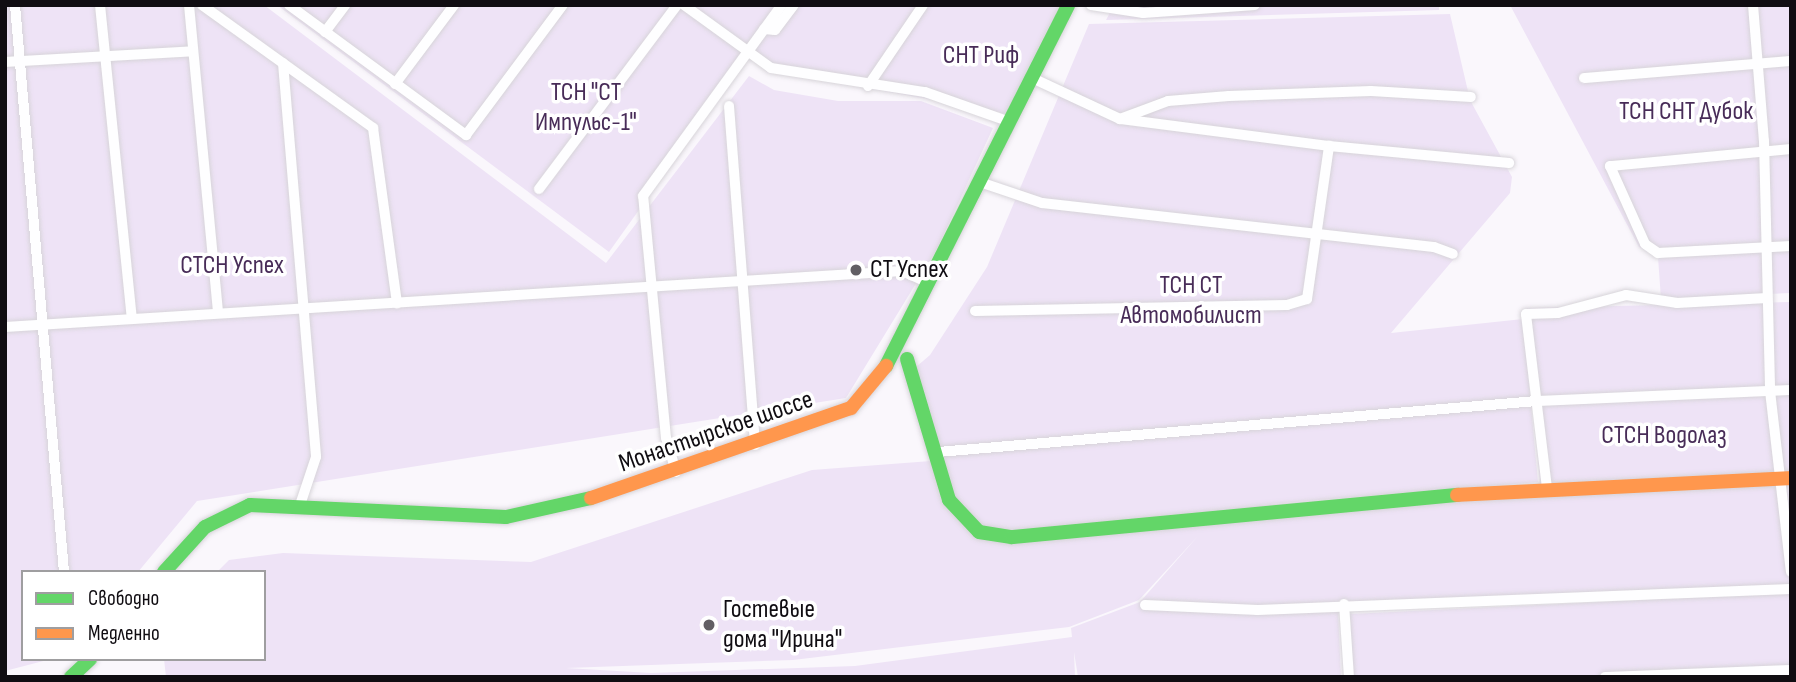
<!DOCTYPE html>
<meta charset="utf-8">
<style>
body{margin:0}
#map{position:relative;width:1796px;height:682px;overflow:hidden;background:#faf7fc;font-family:"Sofia Sans Condensed",sans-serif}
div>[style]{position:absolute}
.green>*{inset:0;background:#eee3f6}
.roads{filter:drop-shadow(0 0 2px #d7d4d9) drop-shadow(0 0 2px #d7d4d9)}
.street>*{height:10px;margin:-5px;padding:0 5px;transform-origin:5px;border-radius:5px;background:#fefeff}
.fast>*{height:14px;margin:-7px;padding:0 7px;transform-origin:7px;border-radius:7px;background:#63d668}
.slow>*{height:14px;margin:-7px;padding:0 7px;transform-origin:7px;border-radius:7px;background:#ff974d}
.dots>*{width:19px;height:19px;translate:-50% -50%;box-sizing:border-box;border:4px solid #fff;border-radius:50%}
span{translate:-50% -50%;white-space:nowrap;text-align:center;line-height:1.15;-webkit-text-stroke:7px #fff;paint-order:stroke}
.park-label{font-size:26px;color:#482c58}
.poi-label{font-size:26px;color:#100d12}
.left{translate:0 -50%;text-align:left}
.street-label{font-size:26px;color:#100d12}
.frame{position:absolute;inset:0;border:7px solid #100d12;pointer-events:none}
.legend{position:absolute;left:21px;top:570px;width:245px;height:91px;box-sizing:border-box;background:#fff;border:2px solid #9f9ea0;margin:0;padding:9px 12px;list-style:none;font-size:21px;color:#100d12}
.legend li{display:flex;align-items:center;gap:14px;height:35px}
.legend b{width:35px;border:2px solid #9f9ea0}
</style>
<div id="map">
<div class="green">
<div style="clip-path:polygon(5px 5px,264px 5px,606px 263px,749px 76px,774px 90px,838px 101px,921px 101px,993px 128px,937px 249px,846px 398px,197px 501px,138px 572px,23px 572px,23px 659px,51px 659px,5px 671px)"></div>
<div style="clip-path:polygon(277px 5px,785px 5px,609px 252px)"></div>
<div style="clip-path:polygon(788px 5px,1062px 5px,1008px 114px,776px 71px,752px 54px)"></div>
<div style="clip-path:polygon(1114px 5px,1439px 5px,1439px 10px,1106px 20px)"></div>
<div style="clip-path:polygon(1510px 5px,1791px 5px,1791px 293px,1661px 299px,1658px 257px,1639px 247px)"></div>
<div style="clip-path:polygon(evenodd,1450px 14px,1470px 100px,1512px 177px,1510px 193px,1391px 333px,1523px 319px,1538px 482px,1223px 508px,1540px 484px,1527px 308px,1791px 302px,1791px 677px,1353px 677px,1350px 614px,1683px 598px,1338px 611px,1341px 677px,1078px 677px,1074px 652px,1075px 677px,166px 677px,164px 659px,264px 659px,264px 572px,217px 572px,229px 560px,283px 553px,531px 562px,812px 470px,931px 461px,909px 373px,930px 355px,987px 267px,1089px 24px,1450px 14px,1198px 536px,1140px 602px,1071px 628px,1072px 637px,855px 666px,651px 673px,566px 668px,793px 660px,1069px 627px,1139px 600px,1198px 536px)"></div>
</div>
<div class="roads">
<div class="street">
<div style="left:15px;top:5px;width:569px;rotate:85.06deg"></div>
<div style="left:100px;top:5px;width:315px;rotate:84.2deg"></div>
<div style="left:189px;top:5px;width:309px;rotate:84.6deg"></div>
<div style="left:202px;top:5px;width:211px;rotate:35.7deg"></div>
<div style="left:373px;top:128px;width:177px;rotate:82.2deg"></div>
<div style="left:289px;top:5px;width:220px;rotate:36.3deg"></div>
<div style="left:466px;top:135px;width:162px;rotate:-53.3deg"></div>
<div style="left:684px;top:5px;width:107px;rotate:35.9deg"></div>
<div style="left:771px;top:68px;width:156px;rotate:8.9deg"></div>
<div style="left:925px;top:92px;width:90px;rotate:19.4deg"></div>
<div style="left:1091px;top:5px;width:53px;rotate:8.7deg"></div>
<div style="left:1143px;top:13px;width:112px;rotate:-4.1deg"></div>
<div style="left:1753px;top:5px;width:136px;rotate:85.4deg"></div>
<div style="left:1764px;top:141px;width:250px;rotate:88.6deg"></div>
<div style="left:1770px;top:391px;width:182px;rotate:83.4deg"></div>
<div style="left:764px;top:29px;width:11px;rotate:5deg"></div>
<div style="left:775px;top:30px;width:31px;rotate:-53deg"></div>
<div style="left:325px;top:32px;width:34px;rotate:-53deg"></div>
<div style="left:5px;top:62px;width:188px;rotate:-3.3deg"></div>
<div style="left:283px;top:63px;width:395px;rotate:85.2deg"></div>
<div style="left:316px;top:457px;width:51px;rotate:108.4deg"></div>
<div style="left:1584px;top:78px;width:208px;rotate:-4.7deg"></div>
<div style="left:395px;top:84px;width:99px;rotate:-53.2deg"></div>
<div style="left:868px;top:86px;width:98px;rotate:-55.8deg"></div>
<div style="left:729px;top:106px;width:340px;rotate:85.6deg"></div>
<div style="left:1120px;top:119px;width:51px;rotate:-20.6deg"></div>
<div style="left:1168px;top:101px;width:61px;rotate:-4.7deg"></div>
<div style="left:1229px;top:96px;width:142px;rotate:-2deg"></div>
<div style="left:1371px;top:91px;width:100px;rotate:3.4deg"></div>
<div style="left:1329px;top:146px;width:181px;rotate:5.4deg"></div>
<div style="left:1791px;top:149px;width:182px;rotate:174.6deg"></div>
<div style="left:1610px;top:166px;width:85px;rotate:65.8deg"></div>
<div style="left:1645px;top:244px;width:16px;rotate:35deg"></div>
<div style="left:1658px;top:253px;width:133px;rotate:-3deg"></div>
<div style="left:980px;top:182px;width:65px;rotate:18.7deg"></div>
<div style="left:1042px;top:203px;width:394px;rotate:6.4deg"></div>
<div style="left:1434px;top:247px;width:20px;rotate:20deg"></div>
<div style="left:539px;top:189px;width:230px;rotate:-53.1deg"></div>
<div style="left:975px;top:311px;width:312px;rotate:-1.1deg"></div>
<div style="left:1287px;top:305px;width:21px;rotate:-17deg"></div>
<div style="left:1307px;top:299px;width:155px;rotate:-81.8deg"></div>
<div style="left:1329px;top:146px;width:211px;rotate:-172.6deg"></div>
<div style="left:1120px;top:119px;width:97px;rotate:-155deg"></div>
<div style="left:5px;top:327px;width:899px;rotate:-3.57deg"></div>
<div style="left:902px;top:271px;width:30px;rotate:24deg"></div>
<div style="left:938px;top:452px;width:601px;rotate:-4.87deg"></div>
<div style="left:1537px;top:401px;width:254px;rotate:-2.5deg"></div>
<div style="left:676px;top:472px;width:35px;rotate:-106deg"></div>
<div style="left:666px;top:438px;width:243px;rotate:-95.4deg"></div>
<div style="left:643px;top:196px;width:236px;rotate:-54deg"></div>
<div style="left:1547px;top:488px;width:175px;rotate:-96.9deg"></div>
<div style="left:1526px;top:314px;width:32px;rotate:-2deg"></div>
<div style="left:1558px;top:313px;width:70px;rotate:-14.8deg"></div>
<div style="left:1626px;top:295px;width:52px;rotate:8.9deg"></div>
<div style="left:1677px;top:303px;width:90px;rotate:-3.2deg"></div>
<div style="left:1344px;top:604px;width:73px;rotate:86.1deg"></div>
<div style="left:1145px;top:605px;width:113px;rotate:2.5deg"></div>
<div style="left:1258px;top:610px;width:533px;rotate:-2.26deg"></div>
<div style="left:1605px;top:677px;width:186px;rotate:-2.2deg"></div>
</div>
<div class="fast">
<div style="left:907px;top:359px;width:147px;rotate:73.4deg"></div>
<div style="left:949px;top:500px;width:44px;rotate:46.8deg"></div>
<div style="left:979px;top:532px;width:33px;rotate:9deg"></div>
<div style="left:1012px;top:537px;width:447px;rotate:-5.4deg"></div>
<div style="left:886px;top:366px;width:404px;rotate:-63.2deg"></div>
<div style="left:164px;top:572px;width:61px;rotate:-47.7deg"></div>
<div style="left:205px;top:527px;width:50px;rotate:-26.1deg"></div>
<div style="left:250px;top:505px;width:256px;rotate:2.7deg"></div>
<div style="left:506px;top:517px;width:87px;rotate:-12.6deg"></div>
<div style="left:71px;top:677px;width:26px;rotate:-43deg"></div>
</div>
<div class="slow">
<div style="left:1457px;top:495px;width:334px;rotate:-2.9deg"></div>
<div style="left:591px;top:498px;width:275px;rotate:-19.1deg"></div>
<div style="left:851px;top:408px;width:55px;rotate:-50.2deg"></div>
</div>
</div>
<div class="dots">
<div style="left:856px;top:270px;background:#625f64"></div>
<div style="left:709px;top:625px;background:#625f64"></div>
</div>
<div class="park-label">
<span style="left:981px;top:56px">СНТ Риф</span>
<span style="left:586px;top:108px">ТСН "СТ<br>Импульс-1"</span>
<span style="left:1686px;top:112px">ТСН СНТ Дубок</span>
<span style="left:232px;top:266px">СТСН Успех</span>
<span style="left:1191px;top:301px">ТСН СТ<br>Автомобилист</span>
<span style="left:1664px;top:436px">СТСН Водолаз</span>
</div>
<div class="poi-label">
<span class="left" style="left:870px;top:270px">СТ Успех</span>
<span class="left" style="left:723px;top:625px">Гостевые<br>дома "Ирина"</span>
</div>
<div class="street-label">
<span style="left:716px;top:432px;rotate:-19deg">Монастырское шоссе</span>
</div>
<div class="frame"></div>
<ul class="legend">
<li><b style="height:9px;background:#63d668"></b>Свободно</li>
<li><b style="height:9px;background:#ff974d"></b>Медленно</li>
</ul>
</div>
